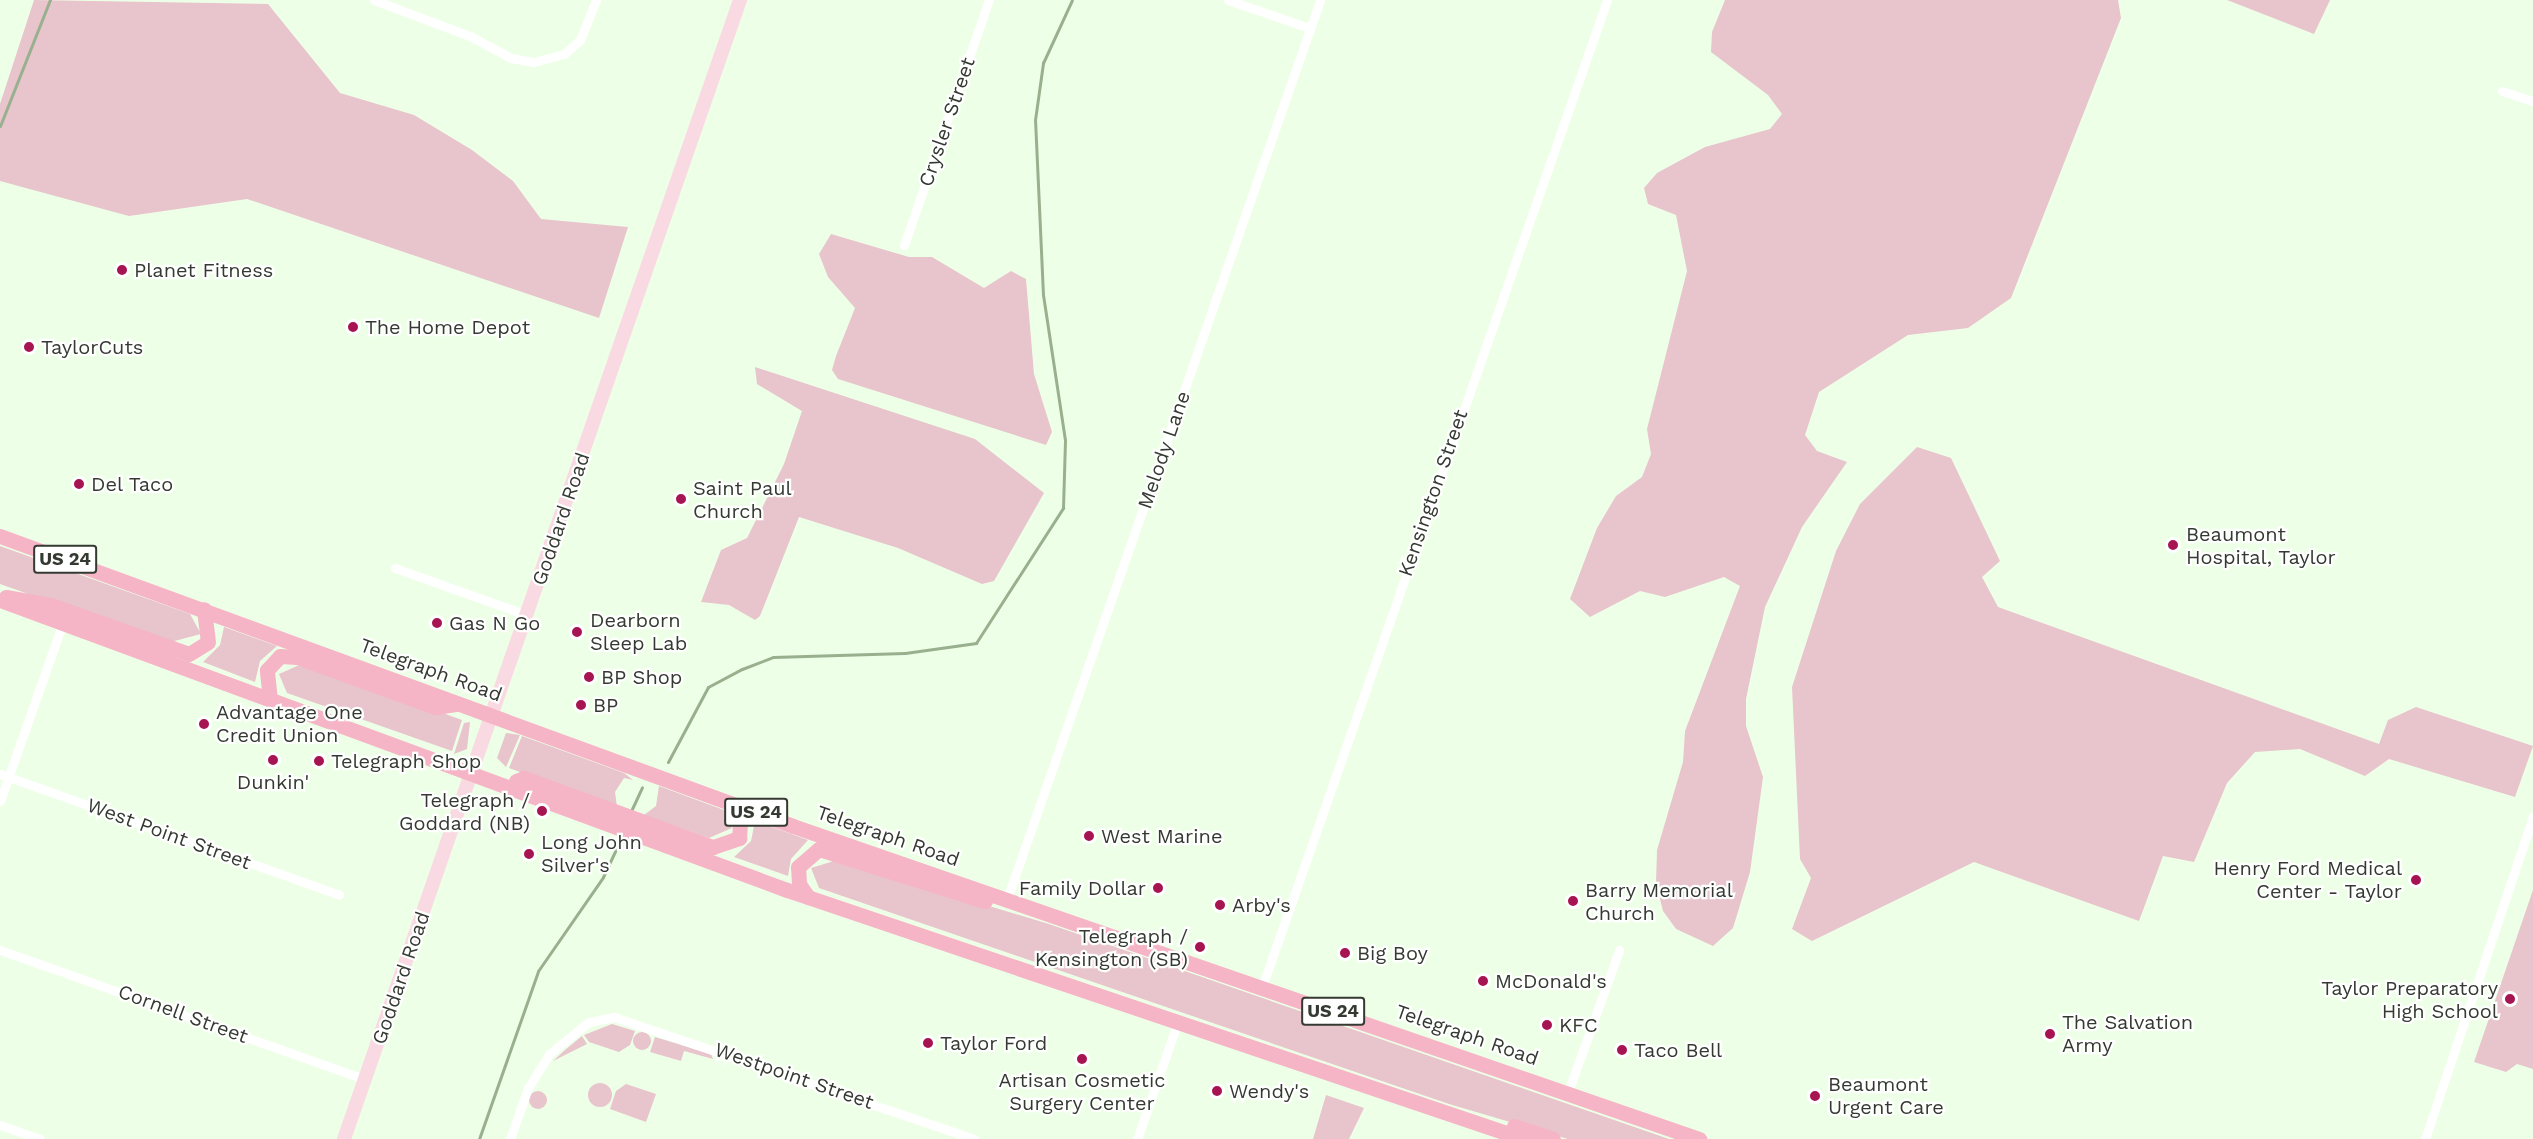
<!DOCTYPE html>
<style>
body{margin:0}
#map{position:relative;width:2533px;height:1139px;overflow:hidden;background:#eeffe7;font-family:"Work Sans",sans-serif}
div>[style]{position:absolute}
.green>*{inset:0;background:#e8c4cc}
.round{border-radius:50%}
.stream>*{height:3px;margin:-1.5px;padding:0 1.5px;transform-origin:1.5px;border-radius:1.5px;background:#99b08e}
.street>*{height:9px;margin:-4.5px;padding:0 4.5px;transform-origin:4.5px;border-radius:4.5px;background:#fff}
.secondary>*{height:14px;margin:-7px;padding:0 7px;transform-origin:7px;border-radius:7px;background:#fadae2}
.primary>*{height:15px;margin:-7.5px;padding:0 7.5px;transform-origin:7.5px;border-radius:7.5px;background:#f5b5c6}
.dots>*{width:16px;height:16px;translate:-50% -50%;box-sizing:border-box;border:3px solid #fff;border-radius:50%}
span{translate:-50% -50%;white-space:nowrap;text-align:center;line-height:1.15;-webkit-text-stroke:4.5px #fff;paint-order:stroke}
.shield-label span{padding:2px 4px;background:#fff;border:2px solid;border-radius:4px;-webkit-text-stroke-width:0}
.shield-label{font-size:18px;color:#343a31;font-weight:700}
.street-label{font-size:20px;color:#343a31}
.poi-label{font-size:20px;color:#343a31}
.left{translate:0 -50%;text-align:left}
.right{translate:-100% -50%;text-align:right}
</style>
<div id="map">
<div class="green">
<div style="clip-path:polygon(34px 0,268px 4px,340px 93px,414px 115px,472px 150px,513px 181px,541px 219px,628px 227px,599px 318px,247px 199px,129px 216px,0 181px,0 104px)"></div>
<div style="clip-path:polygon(1725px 0,2118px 0,2121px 18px,2011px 298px,1968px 328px,1908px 335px,1819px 392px,1805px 435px,1817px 451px,1847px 462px,1802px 527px,1765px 607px,1746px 699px,1746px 726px,1763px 777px,1750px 872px,1733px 928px,1713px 946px,1676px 929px,1663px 911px,1656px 883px,1657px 850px,1683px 762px,1685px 731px,1740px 586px,1724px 577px,1665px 597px,1640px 591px,1590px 617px,1570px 599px,1597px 528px,1616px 496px,1642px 477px,1651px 454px,1647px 429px,1687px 271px,1676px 215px,1648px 204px,1644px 188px,1657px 173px,1705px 147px,1770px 129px,1782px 114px,1768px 95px,1711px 52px,1712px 32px)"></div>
<div style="clip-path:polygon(2227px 0,2330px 0,2314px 34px)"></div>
<div style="clip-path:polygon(831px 234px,909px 257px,932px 257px,984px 288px,1011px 271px,1026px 279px,1034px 374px,1052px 432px,1046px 445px,838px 379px,832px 370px,836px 356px,855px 308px,828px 277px,819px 254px)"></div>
<div style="clip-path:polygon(755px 367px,975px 439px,1044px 493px,994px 581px,982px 584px,898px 548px,799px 517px,760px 616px,755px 620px,729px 605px,701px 602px,721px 550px,747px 538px,784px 464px,802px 411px,757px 384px)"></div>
<div style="clip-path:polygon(1917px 447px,1951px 458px,2000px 561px,1982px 577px,1998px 607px,2379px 744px,2388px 720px,2416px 707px,2533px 746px,2515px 797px,2389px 759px,2365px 776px,2300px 749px,2255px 752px,2227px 783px,2194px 862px,2163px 856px,2139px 921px,1974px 862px,1812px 941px,1792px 929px,1811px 878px,1800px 859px,1792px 687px,1836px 551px,1860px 504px)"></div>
<div style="clip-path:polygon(0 546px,190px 614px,201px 634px,167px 643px,0 584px)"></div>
<div style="clip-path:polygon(224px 627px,277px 646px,260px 661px,255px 682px,203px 662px,220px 645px)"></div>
<div style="clip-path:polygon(297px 666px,316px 667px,462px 720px,452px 751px,287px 693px,279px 674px)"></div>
<div style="clip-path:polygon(470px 722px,467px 749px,454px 754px,464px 723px)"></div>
<div style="clip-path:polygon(506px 733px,520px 735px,506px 767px,497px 758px)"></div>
<div style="clip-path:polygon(522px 736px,624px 773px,633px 780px,624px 778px,615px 792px,617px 807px,509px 768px)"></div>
<div style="clip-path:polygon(659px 786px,724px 810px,732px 828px,709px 838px,644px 815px,656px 806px)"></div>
<div style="clip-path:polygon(755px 821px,808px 840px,791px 859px,788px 876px,734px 857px,751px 841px)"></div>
<div style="clip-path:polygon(837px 860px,1049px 924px,1669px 1139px,1568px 1139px,1449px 1104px,819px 888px,811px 868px)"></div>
<div style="clip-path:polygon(2533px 890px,2533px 1069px,2517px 1064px,2506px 1072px,2474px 1062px)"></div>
<div style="clip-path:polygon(612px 1024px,635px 1031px,630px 1045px,619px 1052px,589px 1042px,584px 1035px)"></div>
<div class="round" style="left:633px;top:1032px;width:18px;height:18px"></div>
<div style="clip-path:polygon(582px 1036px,587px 1044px,553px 1061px,565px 1050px)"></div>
<div style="clip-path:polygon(655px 1037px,711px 1054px,713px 1059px,684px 1051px,681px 1061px,650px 1052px)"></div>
<div class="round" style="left:588px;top:1083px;width:24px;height:24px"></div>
<div style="clip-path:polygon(626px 1084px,656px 1094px,646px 1122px,610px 1109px,616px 1091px)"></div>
<div class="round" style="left:529px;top:1091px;width:18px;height:18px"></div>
<div style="clip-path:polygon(1326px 1095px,1364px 1108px,1349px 1139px,1313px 1139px)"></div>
</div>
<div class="stream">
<div style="left:0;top:126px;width:136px;rotate:-68.4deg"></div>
<div style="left:668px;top:762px;width:85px;rotate:-61.9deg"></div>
<div style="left:708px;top:687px;width:38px;rotate:-28deg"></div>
<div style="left:742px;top:669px;width:33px;rotate:-21deg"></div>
<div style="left:773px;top:657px;width:132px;rotate:-1.7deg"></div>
<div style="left:905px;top:653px;width:72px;rotate:-8deg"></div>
<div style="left:976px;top:643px;width:161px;rotate:-57.2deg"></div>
<div style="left:1063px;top:508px;width:68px;rotate:-88.3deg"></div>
<div style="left:1065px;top:440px;width:147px;rotate:-98.6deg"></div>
<div style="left:1043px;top:295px;width:175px;rotate:-92.6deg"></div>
<div style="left:1035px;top:120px;width:58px;rotate:-82deg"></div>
<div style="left:1043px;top:63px;width:69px;rotate:-65.3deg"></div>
<div style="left:631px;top:811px;width:26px;rotate:-65deg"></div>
<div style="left:479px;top:1139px;width:178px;rotate:-70.6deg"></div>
<div style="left:538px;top:971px;width:114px;rotate:-55.3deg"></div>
<div style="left:603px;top:877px;width:35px;rotate:-65deg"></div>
</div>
<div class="street">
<div style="left:374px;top:0;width:103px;rotate:20.6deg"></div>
<div style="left:470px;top:36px;width:47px;rotate:28.2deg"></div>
<div style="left:511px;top:58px;width:23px;rotate:10deg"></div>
<div style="left:534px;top:62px;width:31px;rotate:-15deg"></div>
<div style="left:564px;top:54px;width:21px;rotate:-41deg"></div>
<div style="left:580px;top:40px;width:43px;rotate:-68.2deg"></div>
<div style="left:1228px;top:0;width:87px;rotate:18.9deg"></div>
<div style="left:2502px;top:91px;width:33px;rotate:18deg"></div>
<div style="left:904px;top:245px;width:259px;rotate:-70.9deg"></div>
<div style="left:395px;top:568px;width:140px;rotate:19.6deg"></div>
<div style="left:0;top:774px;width:360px;rotate:19.6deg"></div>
<div style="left:0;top:801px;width:190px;rotate:-70.6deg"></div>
<div style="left:1007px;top:899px;width:952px;rotate:-70.8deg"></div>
<div style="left:0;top:950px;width:387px;rotate:19.5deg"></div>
<div style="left:1262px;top:987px;width:1046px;rotate:-70.73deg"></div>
<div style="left:1568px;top:1092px;width:151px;rotate:-70.2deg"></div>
<div style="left:0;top:1125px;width:42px;rotate:19.3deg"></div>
<div style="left:510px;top:1139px;width:54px;rotate:-70.6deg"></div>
<div style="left:528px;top:1088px;width:40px;rotate:-58deg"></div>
<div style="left:549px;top:1054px;width:51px;rotate:-38.7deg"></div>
<div style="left:589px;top:1022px;width:25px;rotate:-11deg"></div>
<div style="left:614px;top:1017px;width:380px;rotate:18.7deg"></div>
<div style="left:1137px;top:1139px;width:122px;rotate:-70.8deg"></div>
<div style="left:2425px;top:1139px;width:340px;rotate:-71.5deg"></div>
</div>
<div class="secondary">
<div style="left:344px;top:1139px;width:1206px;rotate:-70.83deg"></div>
</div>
<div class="primary">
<div style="left:0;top:536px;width:844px;rotate:20.09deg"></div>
<div style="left:793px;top:826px;width:959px;rotate:19.06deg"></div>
<div style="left:6px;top:597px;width:46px;rotate:10.1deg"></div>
<div style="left:51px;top:605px;width:146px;rotate:19.5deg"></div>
<div style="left:189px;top:654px;width:22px;rotate:-32deg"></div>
<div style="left:208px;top:642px;width:33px;rotate:-97deg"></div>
<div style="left:0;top:600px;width:839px;rotate:20.23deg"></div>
<div style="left:787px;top:890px;width:778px;rotate:18.67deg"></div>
<div style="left:270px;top:700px;width:30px;rotate:-96deg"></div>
<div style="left:267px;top:670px;width:19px;rotate:-47deg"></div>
<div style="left:280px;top:656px;width:17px;rotate:3deg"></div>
<div style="left:297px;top:657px;width:147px;rotate:19.9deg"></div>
<div style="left:435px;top:707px;width:21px;rotate:-8deg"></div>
<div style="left:516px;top:781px;width:9px;rotate:-21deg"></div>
<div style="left:524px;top:778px;width:201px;rotate:20.1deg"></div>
<div style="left:713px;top:847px;width:28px;rotate:-19deg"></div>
<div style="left:739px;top:838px;width:32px;rotate:-86deg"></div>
<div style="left:808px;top:897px;width:16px;rotate:-125deg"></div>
<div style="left:799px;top:884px;width:17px;rotate:-93deg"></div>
<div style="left:798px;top:867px;width:28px;rotate:-41deg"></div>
<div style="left:819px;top:849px;width:174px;rotate:17.4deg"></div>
<div style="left:1514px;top:1126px;width:41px;rotate:18.4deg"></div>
</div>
<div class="dots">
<div style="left:122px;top:270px;background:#a61451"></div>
<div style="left:353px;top:327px;background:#a61451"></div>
<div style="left:29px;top:347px;background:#a61451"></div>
<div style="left:79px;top:484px;background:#a61451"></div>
<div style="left:681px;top:499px;background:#a61451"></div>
<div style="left:2173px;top:545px;background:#a61451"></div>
<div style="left:437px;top:623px;background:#a61451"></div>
<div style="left:577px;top:632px;background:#a61451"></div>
<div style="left:589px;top:677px;background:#a61451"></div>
<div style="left:581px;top:705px;background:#a61451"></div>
<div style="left:204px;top:724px;background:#a61451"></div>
<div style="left:273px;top:760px;background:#a61451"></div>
<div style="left:319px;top:761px;background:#a61451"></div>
<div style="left:542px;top:811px;background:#a61451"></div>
<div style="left:1089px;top:836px;background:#a61451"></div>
<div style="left:529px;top:854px;background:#a61451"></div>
<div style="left:2416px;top:880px;background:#a61451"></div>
<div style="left:1158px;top:888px;background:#a61451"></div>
<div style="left:1573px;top:901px;background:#a61451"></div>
<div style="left:1220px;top:905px;background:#a61451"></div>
<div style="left:1200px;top:947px;background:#a61451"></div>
<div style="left:1345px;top:953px;background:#a61451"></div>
<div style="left:1483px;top:981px;background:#a61451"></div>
<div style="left:2510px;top:999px;background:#a61451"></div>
<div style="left:1547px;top:1025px;background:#a61451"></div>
<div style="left:2050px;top:1034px;background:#a61451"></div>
<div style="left:928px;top:1043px;background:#a61451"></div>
<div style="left:1622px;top:1050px;background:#a61451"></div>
<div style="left:1082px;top:1059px;background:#a61451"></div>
<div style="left:1217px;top:1091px;background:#a61451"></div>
<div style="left:1815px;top:1096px;background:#a61451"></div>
</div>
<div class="shield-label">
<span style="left:65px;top:559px">US 24</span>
<span style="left:756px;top:812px">US 24</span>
<span style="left:1333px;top:1011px">US 24</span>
</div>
<div class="street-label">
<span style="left:947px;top:122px;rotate:-71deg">Crysler Street</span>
<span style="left:1164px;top:450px;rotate:-71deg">Melody Lane</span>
<span style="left:1433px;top:493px;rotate:-71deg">Kensington Street</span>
<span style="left:561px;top:519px;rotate:-71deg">Goddard Road</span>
<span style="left:431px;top:670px;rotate:20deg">Telegraph Road</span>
<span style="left:169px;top:834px;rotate:20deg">West Point Street</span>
<span style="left:888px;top:836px;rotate:19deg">Telegraph Road</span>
<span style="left:401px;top:978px;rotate:-71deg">Goddard Road</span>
<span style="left:183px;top:1014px;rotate:20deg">Cornell Street</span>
<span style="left:1467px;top:1035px;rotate:19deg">Telegraph Road</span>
<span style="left:794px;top:1076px;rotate:19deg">Westpoint Street</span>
</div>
<div class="poi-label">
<span class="left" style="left:134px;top:270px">Planet Fitness</span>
<span class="left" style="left:365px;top:327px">The Home Depot</span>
<span class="left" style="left:41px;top:347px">TaylorCuts</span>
<span class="left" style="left:91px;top:484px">Del Taco</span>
<span class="left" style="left:693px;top:500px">Saint Paul<br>Church</span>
<span class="left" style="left:2186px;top:546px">Beaumont<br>Hospital, Taylor</span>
<span class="left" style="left:590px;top:632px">Dearborn<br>Sleep Lab</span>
<span class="left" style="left:449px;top:623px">Gas N Go</span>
<span class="left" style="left:601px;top:677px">BP Shop</span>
<span class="left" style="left:593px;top:705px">BP</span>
<span class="left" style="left:216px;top:724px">Advantage One<br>Credit Union</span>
<span class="left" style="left:331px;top:761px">Telegraph Shop</span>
<span style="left:273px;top:782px">Dunkin'</span>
<span class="right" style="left:530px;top:812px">Telegraph /<br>Goddard (NB)</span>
<span class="left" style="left:1101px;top:836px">West Marine</span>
<span class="left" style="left:541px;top:854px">Long John<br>Silver's</span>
<span class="right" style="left:2402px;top:880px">Henry Ford Medical<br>Center - Taylor</span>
<span class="right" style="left:1146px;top:888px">Family Dollar</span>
<span class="left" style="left:1585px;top:902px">Barry Memorial<br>Church</span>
<span class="left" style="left:1232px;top:905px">Arby's</span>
<span class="right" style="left:1188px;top:948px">Telegraph /<br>Kensington (SB)</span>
<span class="left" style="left:1357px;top:953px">Big Boy</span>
<span class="left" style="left:1495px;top:981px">McDonald's</span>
<span class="right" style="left:2498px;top:1000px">Taylor Preparatory<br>High School</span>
<span class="left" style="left:2062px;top:1034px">The Salvation<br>Army</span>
<span class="left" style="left:1559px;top:1025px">KFC</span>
<span class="left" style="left:940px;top:1043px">Taylor Ford</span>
<span class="left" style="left:1634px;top:1050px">Taco Bell</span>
<span style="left:1082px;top:1092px">Artisan Cosmetic<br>Surgery Center</span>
<span class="left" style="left:1828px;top:1096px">Beaumont<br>Urgent Care</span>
<span class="left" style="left:1229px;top:1091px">Wendy's</span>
</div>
</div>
